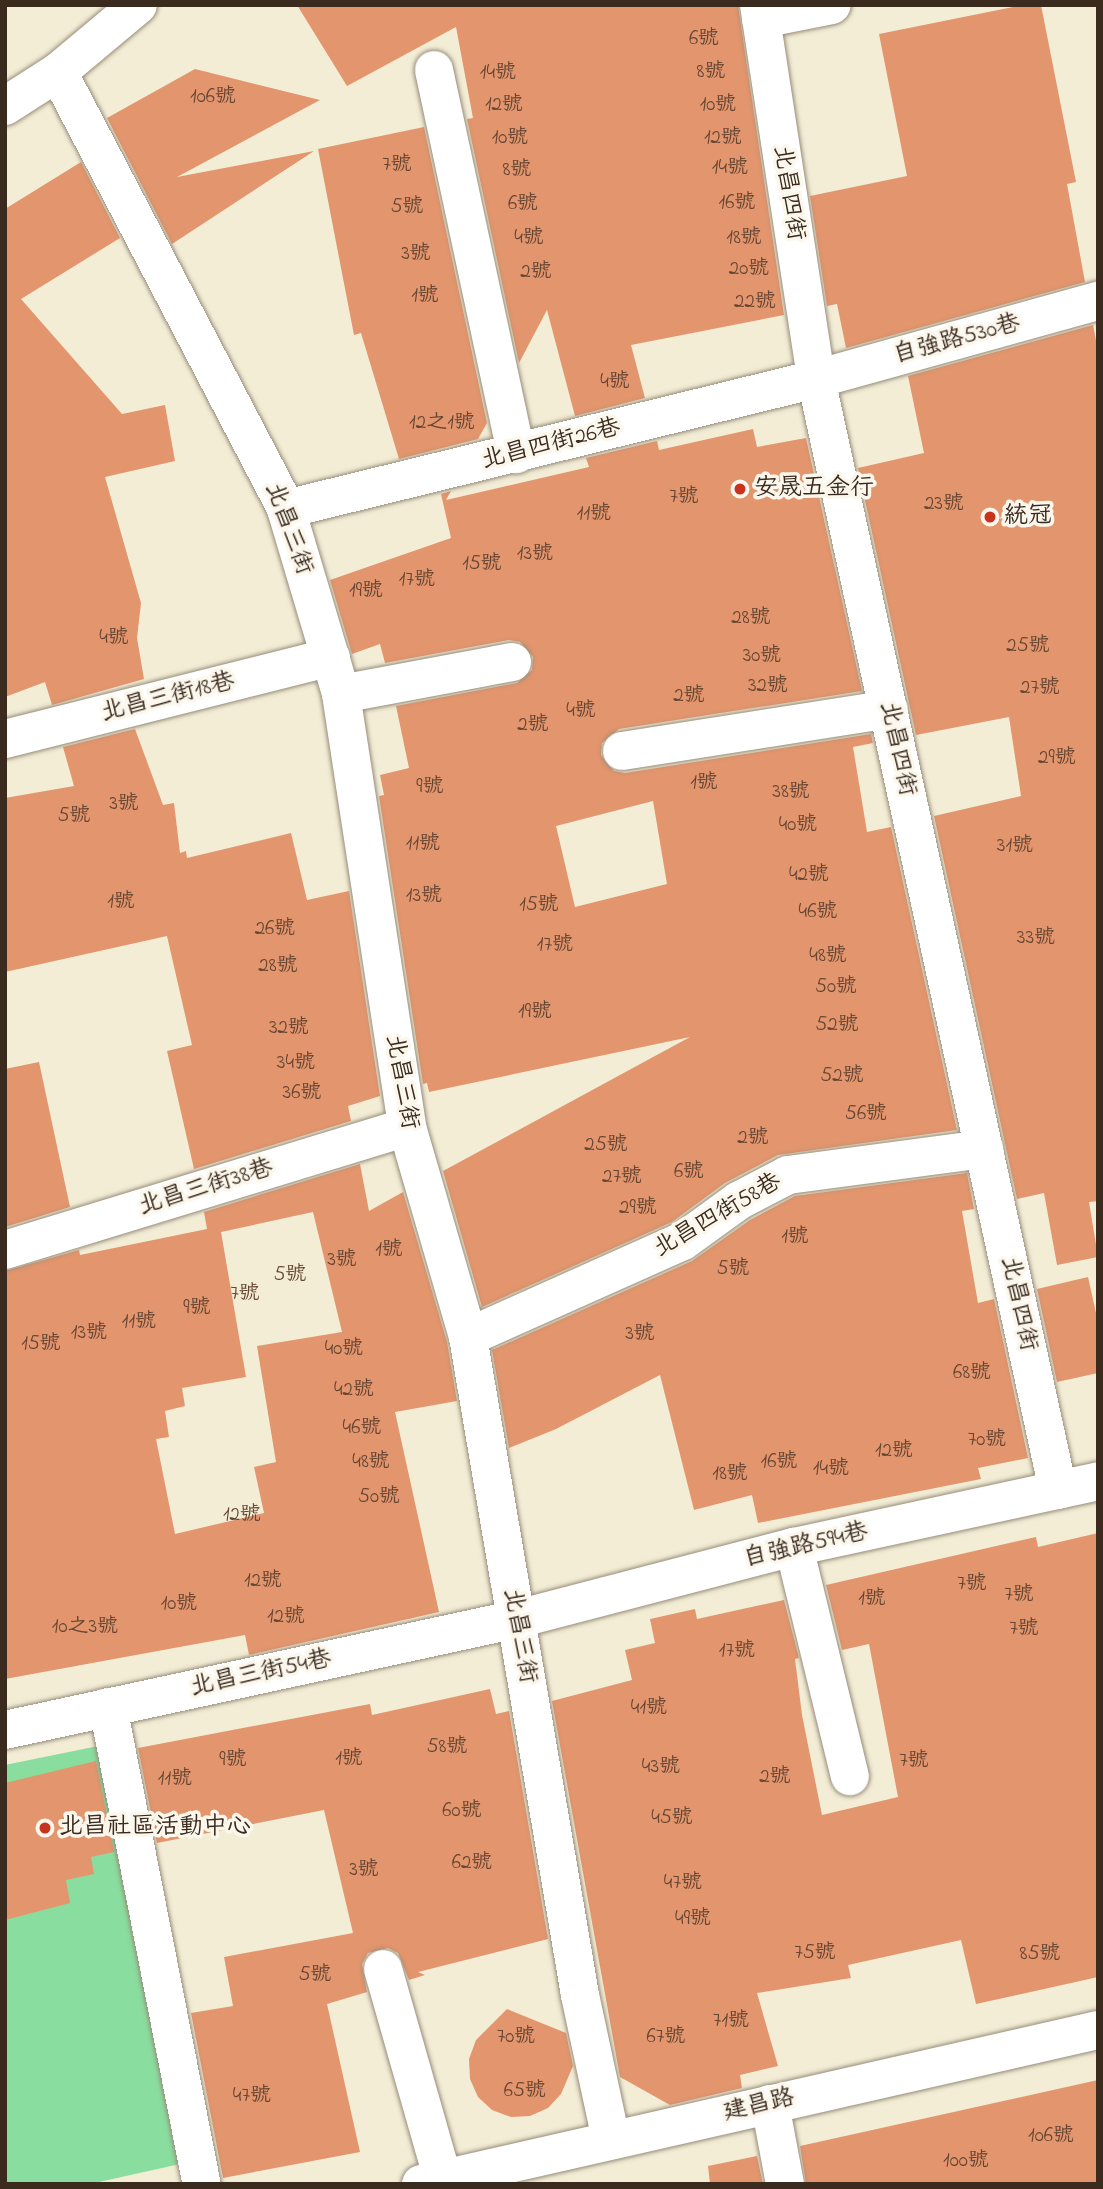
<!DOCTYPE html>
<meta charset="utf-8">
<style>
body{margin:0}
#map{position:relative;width:1103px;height:2189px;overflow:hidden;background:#f3edd6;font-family:"Indie Flower","LXGW WenKai TC",sans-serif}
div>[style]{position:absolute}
.green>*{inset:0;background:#89dd9e}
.building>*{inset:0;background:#e3956d}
.roads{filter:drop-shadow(0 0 2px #978c7a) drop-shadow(0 0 2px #978c7a)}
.minor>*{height:38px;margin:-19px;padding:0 19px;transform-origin:19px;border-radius:19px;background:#fff}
.dots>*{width:19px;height:19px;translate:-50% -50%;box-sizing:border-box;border:4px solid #fbf7ec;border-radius:50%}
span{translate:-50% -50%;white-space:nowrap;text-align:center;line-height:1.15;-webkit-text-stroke:7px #fbf7ec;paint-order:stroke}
.number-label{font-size:21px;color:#654532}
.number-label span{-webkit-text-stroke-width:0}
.street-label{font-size:24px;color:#3b2a1e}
.poi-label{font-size:24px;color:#3b2a1e}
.left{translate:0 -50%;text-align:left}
.frame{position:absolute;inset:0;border:7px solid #3b2a1e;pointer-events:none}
</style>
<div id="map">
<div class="green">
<div style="clip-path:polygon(108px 1744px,189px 2162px,90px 2184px,5px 2184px,5px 1765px)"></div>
</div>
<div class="building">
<div style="clip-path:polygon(297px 5px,738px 5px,784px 315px,631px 345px,645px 398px,575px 416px,547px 310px,519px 363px,467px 119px,473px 118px,456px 27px,347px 86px)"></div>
<div style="clip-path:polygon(1023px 5px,1041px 5px,1076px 182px,1067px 184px,1085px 282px,846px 348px,837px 304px,827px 306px,810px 196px,907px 176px,879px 34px)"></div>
<div style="clip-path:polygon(195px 69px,320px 100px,177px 177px,314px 151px,172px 244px,107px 118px)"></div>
<div style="clip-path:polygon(424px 127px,487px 423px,478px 439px,399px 459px,361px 333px,354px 335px,318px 149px)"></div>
<div style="clip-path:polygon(81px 162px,120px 238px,21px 299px,122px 414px,165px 405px,175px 461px,105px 477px,141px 603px,137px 638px,144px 679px,52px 705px,45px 682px,5px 697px,5px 209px)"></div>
<div style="clip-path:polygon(1093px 325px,1098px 351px,1098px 1201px,1089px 1202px,1098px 1257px,1057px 1265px,1044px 1193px,1017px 1199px,934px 816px,1021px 796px,1009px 717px,916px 735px,858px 468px,924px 453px,908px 376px)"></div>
<div style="clip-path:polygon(evenodd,753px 429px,757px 447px,806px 438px,862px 691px,619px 729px,602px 743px,601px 755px,614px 771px,625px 773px,871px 734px,873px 743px,853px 747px,867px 832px,891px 827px,957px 1130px,778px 1155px,725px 1183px,672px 1222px,482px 1307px,443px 1171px,690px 1037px,429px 1092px,427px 1083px,423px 1084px,379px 796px,384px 795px,380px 775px,409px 768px,396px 706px,517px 683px,532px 670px,533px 657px,520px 642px,509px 640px,385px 663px,380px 644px,352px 654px,330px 580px,451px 538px,441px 494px,451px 491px,446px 500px,589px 467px,586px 458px,657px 441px,659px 450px,753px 429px,653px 801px,667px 884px,575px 907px,556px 826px,653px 801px)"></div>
<div style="clip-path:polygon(135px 729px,163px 805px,174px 803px,180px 853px,186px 851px,187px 858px,291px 833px,307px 900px,349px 891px,380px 1096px,348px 1106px,351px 1121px,194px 1169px,167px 1051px,192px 1045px,167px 936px,5px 972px,5px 798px,74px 786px,63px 747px)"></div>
<div style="clip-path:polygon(39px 1062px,70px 1207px,5px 1227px,5px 1069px)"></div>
<div style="clip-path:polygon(evenodd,360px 1164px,369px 1211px,403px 1192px,447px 1342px,457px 1401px,395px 1412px,439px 1612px,249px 1655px,245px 1635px,5px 1679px,5px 1271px,79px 1250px,80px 1255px,207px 1229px,204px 1212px,360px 1164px,313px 1212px,342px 1332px,257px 1346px,276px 1462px,254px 1467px,264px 1513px,175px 1534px,156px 1439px,169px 1437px,165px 1411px,185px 1406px,182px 1388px,246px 1377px,221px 1232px,313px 1212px)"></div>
<div style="clip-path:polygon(967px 1173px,974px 1209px,962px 1211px,978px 1303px,994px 1299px,1028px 1458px,978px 1468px,981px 1479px,758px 1523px,752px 1495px,694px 1510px,660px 1375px,556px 1429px,509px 1448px,492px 1350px,692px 1261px,750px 1220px,795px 1196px)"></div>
<div style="clip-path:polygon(1088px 1277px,1098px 1322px,1098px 1373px,1057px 1382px,1037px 1289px)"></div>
<div style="clip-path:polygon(1098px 1533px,1098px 1977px,976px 2004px,961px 1940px,848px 1965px,851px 1978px,757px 1993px,778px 2066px,740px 2075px,742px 2088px,670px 2105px,620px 2077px,552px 1701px,632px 1680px,625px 1650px,655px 1643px,650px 1619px,695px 1609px,697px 1619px,784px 1600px,799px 1658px,795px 1659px,802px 1715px,822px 1815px,898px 1797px,869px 1644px,842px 1650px,826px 1585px,1036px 1537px,1038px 1547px)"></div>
<div style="clip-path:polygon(490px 1689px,496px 1714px,509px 1711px,548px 1939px,418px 1972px,425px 1975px,409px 1980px,398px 1953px,388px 1948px,368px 1953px,362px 1964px,367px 1992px,327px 2004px,360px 2152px,223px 2178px,191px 2013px,233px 2006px,224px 1957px,353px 1933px,324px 1810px,157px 1843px,138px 1748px,370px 1704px,372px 1715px)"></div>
<div style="clip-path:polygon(96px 1761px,114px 1852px,91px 1857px,94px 1874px,66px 1880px,70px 1903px,5px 1920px,5px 1783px)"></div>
<div style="clip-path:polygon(507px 2009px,566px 2033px,573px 2066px,561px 2094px,548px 2108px,530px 2116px,511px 2117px,492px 2110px,478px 2097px,470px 2079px,469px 2059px,476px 2040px)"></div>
<div style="clip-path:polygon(1098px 2080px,1098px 2184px,806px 2184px,800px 2146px)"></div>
<div style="clip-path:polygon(757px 2156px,763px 2184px,710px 2184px,708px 2166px)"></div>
</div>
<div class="roads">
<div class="minor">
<div style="left:759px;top:5px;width:378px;rotate:81.3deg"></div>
<div style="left:816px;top:379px;width:1137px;rotate:77.71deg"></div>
<div style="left:761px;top:19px;width:72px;rotate:-11.2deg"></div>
<div style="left:434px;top:70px;width:393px;rotate:77.9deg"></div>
<div style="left:58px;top:72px;width:493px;rotate:62.4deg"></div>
<div style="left:286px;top:509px;width:193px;rotate:73.4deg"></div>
<div style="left:341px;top:694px;width:438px;rotate:81.3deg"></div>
<div style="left:407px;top:1127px;width:219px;rotate:73.8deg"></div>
<div style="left:468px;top:1337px;width:667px;rotate:80.34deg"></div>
<div style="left:580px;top:1995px;width:148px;rotate:77.9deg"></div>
<div style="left:5px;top:106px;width:63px;rotate:-32.7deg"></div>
<div style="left:58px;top:72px;width:104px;rotate:-39.9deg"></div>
<div style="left:286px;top:509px;width:546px;rotate:-13.78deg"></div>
<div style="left:816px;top:379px;width:293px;rotate:-15.5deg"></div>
<div style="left:341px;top:694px;width:174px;rotate:-10.6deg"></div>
<div style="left:5px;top:739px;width:336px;rotate:-14.1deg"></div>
<div style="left:622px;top:751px;width:270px;rotate:-8.9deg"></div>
<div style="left:5px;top:1250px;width:420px;rotate:-17deg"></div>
<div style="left:468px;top:1337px;width:235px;rotate:-24.1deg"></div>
<div style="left:683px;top:1241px;width:68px;rotate:-36deg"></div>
<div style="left:738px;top:1201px;width:56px;rotate:-27.5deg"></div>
<div style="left:788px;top:1175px;width:198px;rotate:-7.6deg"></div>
<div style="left:794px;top:1547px;width:236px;rotate:76.3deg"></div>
<div style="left:108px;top:1707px;width:486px;rotate:78.9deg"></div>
<div style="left:5px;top:1730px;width:524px;rotate:-12.23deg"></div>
<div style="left:517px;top:1619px;width:286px;rotate:-14.6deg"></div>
<div style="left:794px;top:1547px;width:311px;rotate:-12.2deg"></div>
<div style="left:383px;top:1969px;width:218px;rotate:74.1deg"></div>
<div style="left:770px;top:2104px;width:81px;rotate:79.4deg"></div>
<div style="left:421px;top:2184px;width:694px;rotate:-12.82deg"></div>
</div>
</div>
<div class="dots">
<div style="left:740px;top:489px;background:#c8321e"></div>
<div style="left:990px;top:517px;background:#c8321e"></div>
<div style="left:45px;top:1828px;background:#c8321e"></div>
</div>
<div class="number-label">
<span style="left:704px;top:39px">6號</span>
<span style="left:711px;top:72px">8號</span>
<span style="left:498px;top:73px">14號</span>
<span style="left:213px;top:97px">106號</span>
<span style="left:504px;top:105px">12號</span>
<span style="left:718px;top:105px">10號</span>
<span style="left:510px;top:138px">10號</span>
<span style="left:723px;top:138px">12號</span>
<span style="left:397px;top:165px">7號</span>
<span style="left:730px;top:168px">14號</span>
<span style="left:517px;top:170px">8號</span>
<span style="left:737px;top:203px">16號</span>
<span style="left:523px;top:204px">6號</span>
<span style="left:407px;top:207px">5號</span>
<span style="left:529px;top:238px">4號</span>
<span style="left:744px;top:238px">18號</span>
<span style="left:416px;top:254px">3號</span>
<span style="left:749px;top:269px">20號</span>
<span style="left:536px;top:272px">2號</span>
<span style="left:425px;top:296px">1號</span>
<span style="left:755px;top:302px">22號</span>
<span style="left:615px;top:382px">4號</span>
<span style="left:442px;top:423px">12之1號</span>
<span style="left:684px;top:497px">7號</span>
<span style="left:944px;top:504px">23號</span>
<span style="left:594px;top:514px">11號</span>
<span style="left:535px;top:554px">13號</span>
<span style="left:482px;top:564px">15號</span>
<span style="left:417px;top:580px">17號</span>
<span style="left:366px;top:591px">19號</span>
<span style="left:751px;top:618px">28號</span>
<span style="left:114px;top:638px">4號</span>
<span style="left:1028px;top:646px">25號</span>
<span style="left:762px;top:656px">30號</span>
<span style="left:768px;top:686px">32號</span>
<span style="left:1040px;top:688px">27號</span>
<span style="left:689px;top:696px">2號</span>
<span style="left:581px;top:711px">4號</span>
<span style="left:533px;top:725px">2號</span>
<span style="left:1057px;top:758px">29號</span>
<span style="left:704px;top:783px">1號</span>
<span style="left:430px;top:787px">9號</span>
<span style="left:791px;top:792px">38號</span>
<span style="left:124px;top:804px">3號</span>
<span style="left:74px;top:816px">5號</span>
<span style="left:798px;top:825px">40號</span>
<span style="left:423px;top:844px">11號</span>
<span style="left:1015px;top:846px">31號</span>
<span style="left:809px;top:875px">42號</span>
<span style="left:424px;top:896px">13號</span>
<span style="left:121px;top:902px">1號</span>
<span style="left:539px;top:905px">15號</span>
<span style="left:818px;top:912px">46號</span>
<span style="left:275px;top:929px">26號</span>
<span style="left:1036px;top:938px">33號</span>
<span style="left:555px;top:945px">17號</span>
<span style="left:828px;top:956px">48號</span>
<span style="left:278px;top:966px">28號</span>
<span style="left:836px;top:987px">50號</span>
<span style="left:535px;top:1012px">19號</span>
<span style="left:837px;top:1025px">52號</span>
<span style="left:289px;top:1028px">32號</span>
<span style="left:296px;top:1063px">34號</span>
<span style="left:842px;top:1076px">52號</span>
<span style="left:302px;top:1093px">36號</span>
<span style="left:866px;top:1114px">56號</span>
<span style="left:753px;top:1138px">2號</span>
<span style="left:606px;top:1145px">25號</span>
<span style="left:689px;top:1172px">6號</span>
<span style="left:622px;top:1177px">27號</span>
<span style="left:638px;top:1208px">29號</span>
<span style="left:795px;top:1237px">1號</span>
<span style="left:389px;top:1250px">1號</span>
<span style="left:342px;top:1260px">3號</span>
<span style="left:733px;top:1269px">5號</span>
<span style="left:290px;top:1275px">5號</span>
<span style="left:245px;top:1294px">7號</span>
<span style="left:197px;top:1308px">9號</span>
<span style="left:139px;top:1322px">11號</span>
<span style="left:89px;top:1333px">13號</span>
<span style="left:640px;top:1334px">3號</span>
<span style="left:41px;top:1344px">15號</span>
<span style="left:344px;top:1349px">40號</span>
<span style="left:972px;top:1373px">68號</span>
<span style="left:354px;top:1390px">42號</span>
<span style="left:362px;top:1428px">46號</span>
<span style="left:987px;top:1440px">70號</span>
<span style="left:894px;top:1451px">12號</span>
<span style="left:371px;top:1462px">48號</span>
<span style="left:779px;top:1462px">16號</span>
<span style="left:831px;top:1469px">14號</span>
<span style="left:730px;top:1474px">18號</span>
<span style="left:379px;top:1497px">50號</span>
<span style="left:242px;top:1515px">12號</span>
<span style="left:263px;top:1581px">12號</span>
<span style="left:972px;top:1584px">7號</span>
<span style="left:1019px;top:1595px">7號</span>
<span style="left:872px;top:1599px">1號</span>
<span style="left:179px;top:1604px">10號</span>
<span style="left:286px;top:1617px">12號</span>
<span style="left:85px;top:1627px">10之3號</span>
<span style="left:1024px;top:1629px">7號</span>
<span style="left:737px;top:1651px">17號</span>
<span style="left:649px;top:1708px">41號</span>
<span style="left:447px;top:1747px">58號</span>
<span style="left:349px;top:1759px">1號</span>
<span style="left:233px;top:1760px">9號</span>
<span style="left:914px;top:1761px">7號</span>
<span style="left:661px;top:1767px">43號</span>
<span style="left:775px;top:1777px">2號</span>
<span style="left:175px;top:1779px">11號</span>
<span style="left:462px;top:1811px">60號</span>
<span style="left:672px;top:1818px">45號</span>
<span style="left:472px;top:1863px">62號</span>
<span style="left:364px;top:1870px">3號</span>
<span style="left:683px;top:1883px">47號</span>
<span style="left:693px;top:1919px">49號</span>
<span style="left:815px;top:1953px">75號</span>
<span style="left:1040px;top:1954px">85號</span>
<span style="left:315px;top:1975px">5號</span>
<span style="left:731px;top:2021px">71號</span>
<span style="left:516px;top:2037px">70號</span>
<span style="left:666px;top:2037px">67號</span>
<span style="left:525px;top:2091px">65號</span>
<span style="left:252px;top:2096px">47號</span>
<span style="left:1051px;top:2136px">106號</span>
<span style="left:966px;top:2161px">100號</span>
</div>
<div class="street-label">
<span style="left:788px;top:193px;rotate:81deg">北昌四街</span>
<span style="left:957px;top:340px;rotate:-15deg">自強路530巷</span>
<span style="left:551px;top:445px;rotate:-14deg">北昌四街26巷</span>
<span style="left:288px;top:529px;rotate:70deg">北昌三街</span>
<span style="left:168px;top:698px;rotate:-14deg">北昌三街18巷</span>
<span style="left:897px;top:749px;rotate:78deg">北昌四街</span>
<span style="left:401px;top:1082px;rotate:80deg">北昌三街</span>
<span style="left:206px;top:1188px;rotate:-17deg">北昌三街38巷</span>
<span style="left:718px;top:1216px;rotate:-30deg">北昌四街58巷</span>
<span style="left:1018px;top:1304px;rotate:78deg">北昌四街</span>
<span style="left:806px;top:1546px;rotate:-13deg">自強路594巷</span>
<span style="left:519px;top:1636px;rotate:80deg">北昌三街</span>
<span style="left:261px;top:1674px;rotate:-12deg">北昌三街54巷</span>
<span style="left:759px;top:2106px;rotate:-13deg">建昌路</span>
</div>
<div class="poi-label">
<span class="left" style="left:754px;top:489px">安晟五金行</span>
<span class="left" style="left:1004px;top:517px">統冠</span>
<span class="left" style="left:59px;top:1828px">北昌社區活動中心</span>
</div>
<div class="frame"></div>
</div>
